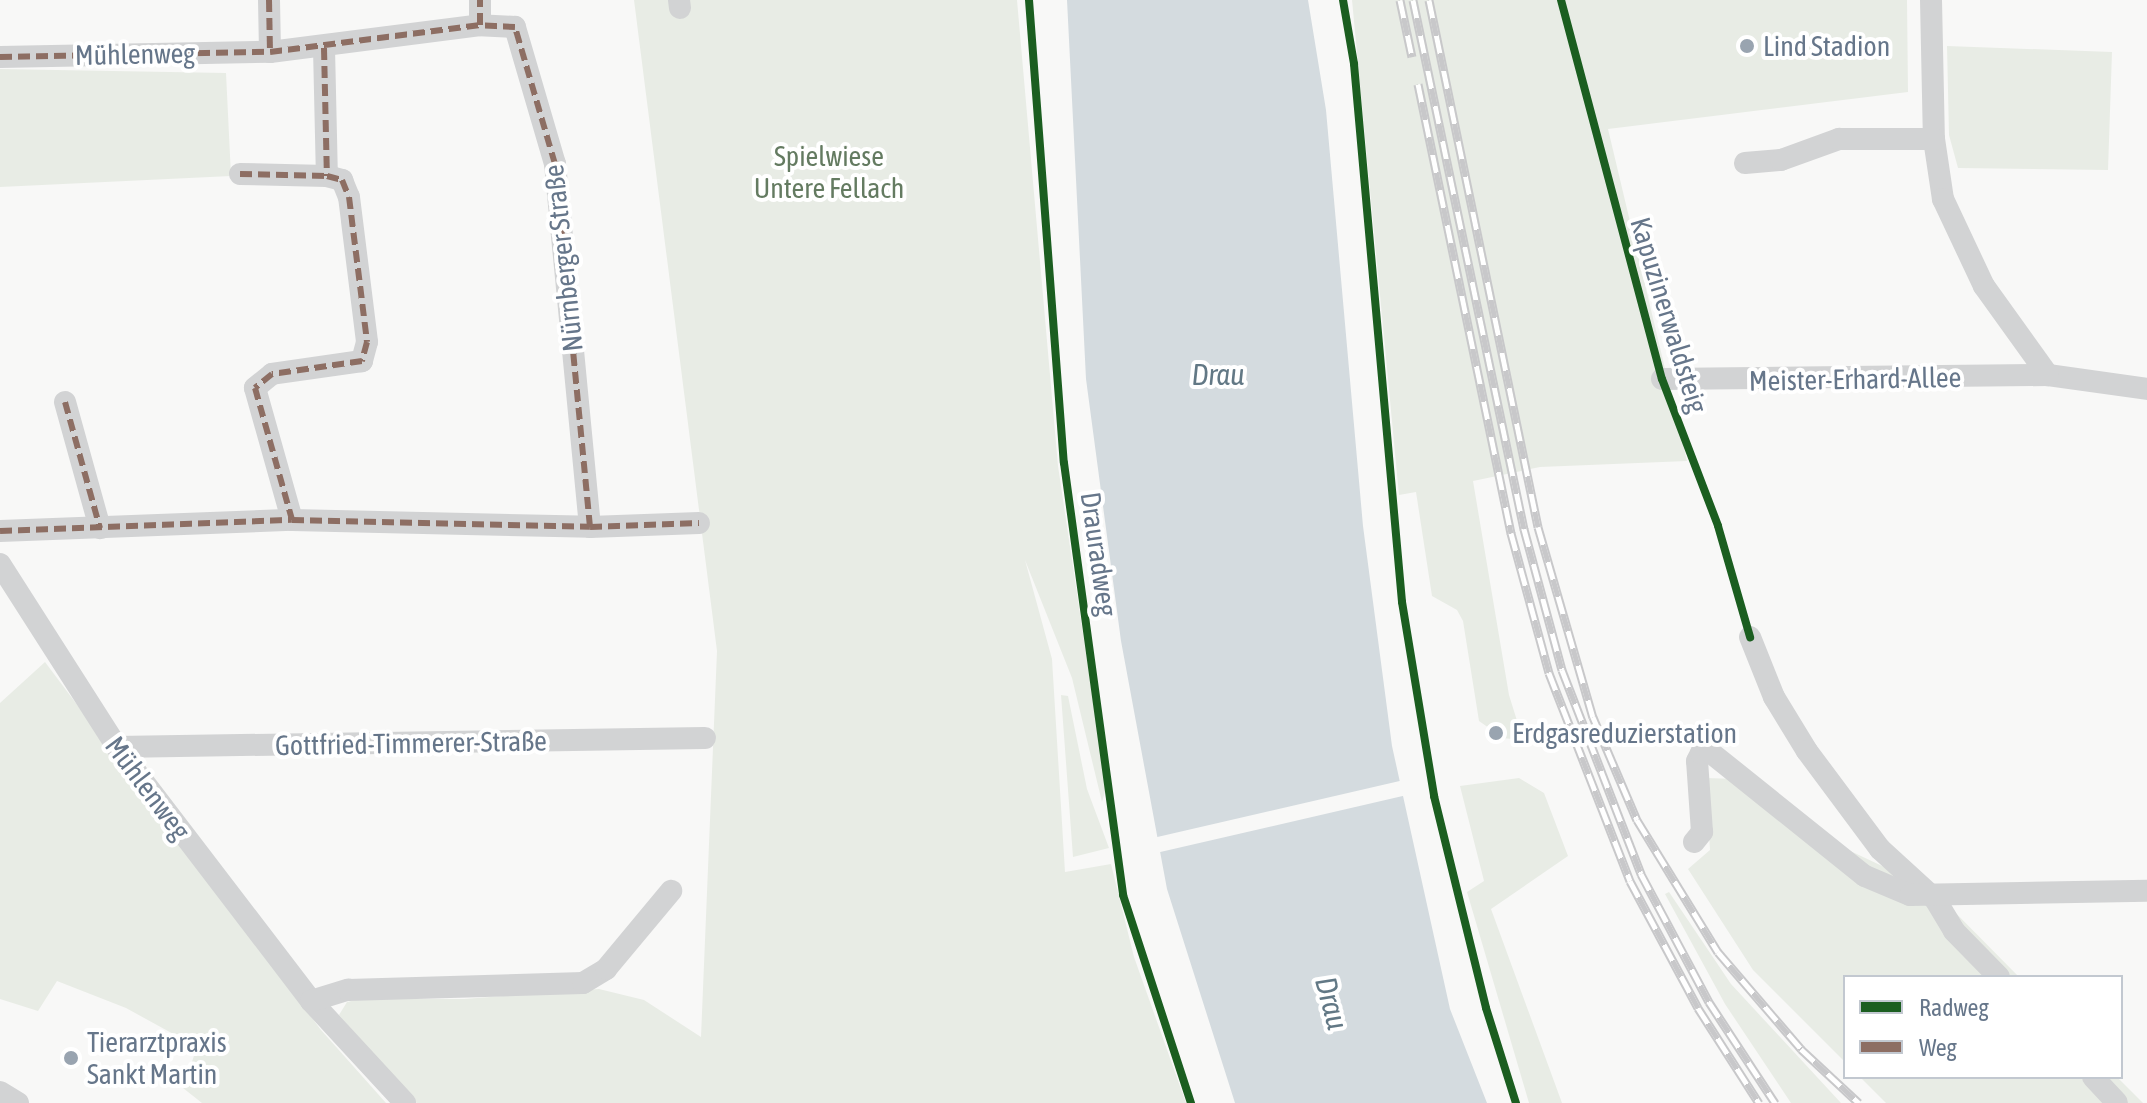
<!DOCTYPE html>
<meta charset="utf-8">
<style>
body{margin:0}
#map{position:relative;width:2147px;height:1103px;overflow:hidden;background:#f8f8f7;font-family:"Asap Condensed",sans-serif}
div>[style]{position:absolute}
.green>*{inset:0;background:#e8ece5}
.water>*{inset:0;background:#d4dbdf}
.pier>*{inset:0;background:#f8f8f7}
.minor>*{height:22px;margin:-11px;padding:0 11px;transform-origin:11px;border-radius:11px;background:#d2d3d4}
.rail>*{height:9px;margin-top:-4.5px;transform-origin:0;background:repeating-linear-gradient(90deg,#fff 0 18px,#c8c8ca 0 36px);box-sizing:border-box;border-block:2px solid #c8c8ca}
.quiet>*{height:6px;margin-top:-3px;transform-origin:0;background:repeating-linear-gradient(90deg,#8d6e63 0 12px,transparent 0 18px)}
.cycleway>*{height:8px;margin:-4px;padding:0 4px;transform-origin:4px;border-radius:4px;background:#1b5e20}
.dots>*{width:22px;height:22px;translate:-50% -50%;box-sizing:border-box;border:4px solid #fff;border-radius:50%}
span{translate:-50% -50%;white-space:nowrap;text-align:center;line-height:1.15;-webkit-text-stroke:8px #fff;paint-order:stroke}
.poi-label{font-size:28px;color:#66768a}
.left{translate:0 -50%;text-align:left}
.street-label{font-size:28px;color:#66768a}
.park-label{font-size:28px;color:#647b61}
.water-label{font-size:30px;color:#627885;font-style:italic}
.legend{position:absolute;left:1843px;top:975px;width:280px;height:104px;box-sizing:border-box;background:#fff;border:2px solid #c2c8d0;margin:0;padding:10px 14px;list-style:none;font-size:24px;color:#66768a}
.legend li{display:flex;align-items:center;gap:16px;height:40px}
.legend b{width:40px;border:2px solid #c2c8d0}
</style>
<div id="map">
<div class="green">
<div style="clip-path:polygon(634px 0,1017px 0,1058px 466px,1106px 788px,1102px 802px,1072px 678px,1025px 560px,1052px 659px,1065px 872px,1111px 864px,1134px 957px,1186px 1103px,417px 1103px,339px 1015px,347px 1002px,360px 999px,464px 999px,599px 989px,644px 1000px,701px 1037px,717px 651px)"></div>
<div style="clip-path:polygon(1352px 0,1907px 0,1908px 92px,1608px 129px,1687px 461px,1540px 467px,1473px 481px,1509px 695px,1523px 740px,1502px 738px,1499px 726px,1489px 728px,1479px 721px,1463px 621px,1457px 610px,1432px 596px,1416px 492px,1399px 495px)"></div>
<div style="clip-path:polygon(1947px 46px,2112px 52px,2108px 170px,1958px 168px,1949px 135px)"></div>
<div style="clip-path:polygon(0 69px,226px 73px,231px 176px,0 187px)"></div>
<div style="clip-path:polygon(45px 662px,321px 1030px,386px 1103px,202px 1103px,183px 1088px,197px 1047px,126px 1008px,57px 981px,38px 1011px,0 999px,0 703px)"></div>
<div style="clip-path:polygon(1061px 695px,1068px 696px,1087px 789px,1109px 848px,1073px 857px)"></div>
<div style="clip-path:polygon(1519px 778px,1544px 793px,1568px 856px,1491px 909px,1562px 1103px,1529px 1103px,1467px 892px,1484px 881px,1460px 786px)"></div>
<div style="clip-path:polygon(1706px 778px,1736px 779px,1827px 840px,1933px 890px,2019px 977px,1845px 977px,1845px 1062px,1753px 970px,1688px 869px,1710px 850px)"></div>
<div style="clip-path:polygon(1669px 892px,1731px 984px,1841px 1103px,1791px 1103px,1725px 1004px,1665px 894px)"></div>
<div style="clip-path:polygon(1860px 1077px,2117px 1077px,2143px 1103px,1886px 1103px)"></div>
</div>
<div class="water">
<div style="clip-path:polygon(1067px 0,1308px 0,1326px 110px,1363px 526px,1392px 746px,1450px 1009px,1487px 1103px,1235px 1103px,1167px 889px,1121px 641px,1086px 379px)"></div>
</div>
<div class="pier">
<div style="clip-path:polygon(1404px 780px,1407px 795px,1156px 853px,1153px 838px)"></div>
</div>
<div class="minor">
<div style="left:269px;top:0;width:52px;rotate:88.9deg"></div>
<div style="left:270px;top:52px;width:212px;rotate:-7.3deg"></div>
<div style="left:679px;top:0;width:8px;rotate:83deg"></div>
<div style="left:1931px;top:0;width:139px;rotate:88.8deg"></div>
<div style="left:1934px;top:139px;width:61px;rotate:81.5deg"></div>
<div style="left:1943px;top:199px;width:96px;rotate:64.8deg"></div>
<div style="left:1984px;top:286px;width:110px;rotate:54.3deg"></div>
<div style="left:2048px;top:375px;width:100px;rotate:8deg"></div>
<div style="left:324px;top:48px;width:128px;rotate:88.7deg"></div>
<div style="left:0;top:57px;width:270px;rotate:-1.1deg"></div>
<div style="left:1745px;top:163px;width:36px;rotate:-5deg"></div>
<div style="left:1781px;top:160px;width:62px;rotate:-19.9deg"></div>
<div style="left:1839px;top:139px;width:95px"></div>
<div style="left:240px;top:174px;width:87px;rotate:1.3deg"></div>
<div style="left:327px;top:176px;width:16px;rotate:15deg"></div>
<div style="left:342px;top:180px;width:18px;rotate:68deg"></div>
<div style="left:349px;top:197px;width:146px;rotate:82.9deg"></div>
<div style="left:367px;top:342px;width:20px;rotate:105deg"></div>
<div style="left:362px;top:361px;width:91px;rotate:171.8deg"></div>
<div style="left:272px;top:374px;width:22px;rotate:141deg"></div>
<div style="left:255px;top:388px;width:137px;rotate:74.3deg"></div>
<div style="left:1662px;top:379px;width:386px;rotate:-0.6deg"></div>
<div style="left:65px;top:402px;width:131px;rotate:74.5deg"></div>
<div style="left:590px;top:527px;width:109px;rotate:-2.1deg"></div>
<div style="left:0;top:531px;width:292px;rotate:-2.2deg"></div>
<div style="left:292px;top:520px;width:298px;rotate:1.3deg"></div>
<div style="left:590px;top:527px;width:365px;rotate:-95.5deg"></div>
<div style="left:555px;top:164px;width:143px;rotate:-106.3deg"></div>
<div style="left:515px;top:27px;width:35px;rotate:-177deg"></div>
<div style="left:480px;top:25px;width:25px;rotate:-90deg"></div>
<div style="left:0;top:564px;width:217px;rotate:57.4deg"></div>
<div style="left:117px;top:747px;width:320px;rotate:52.6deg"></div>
<div style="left:311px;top:1001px;width:139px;rotate:47.3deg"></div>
<div style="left:1750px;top:637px;width:65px;rotate:68.2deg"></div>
<div style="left:1774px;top:697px;width:63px;rotate:58.6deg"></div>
<div style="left:1807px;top:751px;width:122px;rotate:53.3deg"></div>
<div style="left:1880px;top:849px;width:74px;rotate:42.3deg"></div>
<div style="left:1935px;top:899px;width:37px;rotate:59deg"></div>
<div style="left:1954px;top:931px;width:64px;rotate:45.6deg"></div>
<div style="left:117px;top:747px;width:588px;rotate:-0.88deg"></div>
<div style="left:1694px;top:842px;width:13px;rotate:-51deg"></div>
<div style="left:1702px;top:832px;width:71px;rotate:-94deg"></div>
<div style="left:1697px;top:761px;width:9px;rotate:-63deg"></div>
<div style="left:1701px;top:753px;width:9px;rotate:-6deg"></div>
<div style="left:1710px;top:752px;width:198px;rotate:38.7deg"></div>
<div style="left:1865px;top:876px;width:49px;rotate:22.9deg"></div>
<div style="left:1910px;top:895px;width:237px;rotate:-1deg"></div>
<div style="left:311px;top:1001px;width:39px;rotate:-17deg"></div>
<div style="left:348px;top:990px;width:235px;rotate:-1.7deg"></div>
<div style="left:583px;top:983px;width:27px;rotate:-31deg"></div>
<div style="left:606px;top:969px;width:102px;rotate:-50.2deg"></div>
<div style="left:2093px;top:1077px;width:35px;rotate:47deg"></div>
<div style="left:0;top:1092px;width:21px;rotate:31deg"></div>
</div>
<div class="rail">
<div style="left:1400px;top:0;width:58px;rotate:78.1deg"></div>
<div style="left:1413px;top:0;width:541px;rotate:78.15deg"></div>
<div style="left:1524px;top:529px;width:146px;rotate:74.9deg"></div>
<div style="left:1562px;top:670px;width:219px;rotate:68.8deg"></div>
<div style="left:1641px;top:874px;width:145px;rotate:62deg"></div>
<div style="left:1709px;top:1002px;width:121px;rotate:56.8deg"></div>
<div style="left:1429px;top:0;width:538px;rotate:78.31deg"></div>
<div style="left:1538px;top:527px;width:198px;rotate:73.9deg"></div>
<div style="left:1593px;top:717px;width:112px;rotate:66.9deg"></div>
<div style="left:1637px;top:820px;width:155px;rotate:58.5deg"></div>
<div style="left:1718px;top:952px;width:128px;rotate:49.4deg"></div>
<div style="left:1801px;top:1049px;width:79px;rotate:43deg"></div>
<div style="left:1418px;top:84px;width:459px;rotate:78.3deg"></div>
<div style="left:1511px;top:533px;width:145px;rotate:74.8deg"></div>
<div style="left:1549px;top:673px;width:223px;rotate:68.7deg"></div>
<div style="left:1630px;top:881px;width:144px;rotate:61.8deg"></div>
<div style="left:1698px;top:1008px;width:113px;rotate:57.3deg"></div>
</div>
<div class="quiet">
<div style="left:269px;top:0;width:52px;rotate:88.9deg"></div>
<div style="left:270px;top:52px;width:212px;rotate:-7.3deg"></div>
<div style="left:324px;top:48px;width:128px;rotate:88.7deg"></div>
<div style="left:0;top:57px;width:270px;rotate:-1.1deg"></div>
<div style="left:240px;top:174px;width:87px;rotate:1.3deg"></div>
<div style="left:327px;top:176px;width:16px;rotate:15deg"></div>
<div style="left:342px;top:180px;width:18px;rotate:68deg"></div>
<div style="left:349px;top:197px;width:146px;rotate:82.9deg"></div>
<div style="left:367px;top:342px;width:20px;rotate:105deg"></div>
<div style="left:362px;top:361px;width:91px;rotate:171.8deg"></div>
<div style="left:272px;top:374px;width:22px;rotate:141deg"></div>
<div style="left:255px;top:388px;width:137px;rotate:74.3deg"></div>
<div style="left:65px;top:402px;width:131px;rotate:74.5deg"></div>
<div style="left:590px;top:527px;width:109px;rotate:-2.1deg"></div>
<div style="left:0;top:531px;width:292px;rotate:-2.2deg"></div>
<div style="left:292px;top:520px;width:298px;rotate:1.3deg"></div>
<div style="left:590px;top:527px;width:365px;rotate:-95.5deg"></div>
<div style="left:555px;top:164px;width:143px;rotate:-106.3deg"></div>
<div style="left:515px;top:27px;width:35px;rotate:-177deg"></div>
<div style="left:480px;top:25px;width:25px;rotate:-90deg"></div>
</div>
<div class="cycleway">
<div style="left:1029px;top:0;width:464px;rotate:85.7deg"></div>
<div style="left:1064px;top:463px;width:436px;rotate:82.2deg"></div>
<div style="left:1123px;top:895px;width:219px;rotate:71.9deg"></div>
<div style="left:1343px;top:0;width:65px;rotate:80.2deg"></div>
<div style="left:1354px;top:64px;width:540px;rotate:84.9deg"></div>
<div style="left:1402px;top:602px;width:197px;rotate:80.6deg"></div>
<div style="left:1434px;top:796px;width:218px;rotate:76.2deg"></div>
<div style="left:1486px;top:1008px;width:100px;rotate:72.5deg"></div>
<div style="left:1561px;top:0;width:392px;rotate:75.1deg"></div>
<div style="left:1662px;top:379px;width:157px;rotate:69.1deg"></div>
<div style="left:1718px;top:526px;width:116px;rotate:73.9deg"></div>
</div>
<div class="dots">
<div style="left:1747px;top:46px;background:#99a4b0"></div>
<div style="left:1496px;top:733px;background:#99a4b0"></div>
<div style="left:71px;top:1058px;background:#99a4b0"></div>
</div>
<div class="poi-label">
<span class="left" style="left:1763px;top:46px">Lind Stadion</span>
<span class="left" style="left:1512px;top:733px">Erdgasreduzierstation</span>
<span class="left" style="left:87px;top:1058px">Tierarztpraxis<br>Sankt Martin</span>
</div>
<div class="street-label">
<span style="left:135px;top:54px;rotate:-1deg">Mühlenweg</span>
<span style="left:563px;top:258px;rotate:-96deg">Nürnberger Straße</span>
<span style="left:1669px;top:315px;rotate:73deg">Kapuzinerwaldsteig</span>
<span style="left:1855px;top:379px;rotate:-1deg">Meister-Erhard-Allee</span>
<span style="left:1099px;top:554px;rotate:82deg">Drauradweg</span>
<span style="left:411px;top:743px;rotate:-1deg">Gottfried-Timmerer-Straße</span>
<span style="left:148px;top:788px;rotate:53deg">Mühlenweg</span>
</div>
<div class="park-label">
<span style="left:829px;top:172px">Spielwiese<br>Untere Fellach</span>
</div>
<div class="water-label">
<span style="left:1218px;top:374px">Drau</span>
<span style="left:1332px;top:1003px;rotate:75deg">Drau</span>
</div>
<ul class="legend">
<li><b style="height:10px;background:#1b5e20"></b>Radweg</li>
<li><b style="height:10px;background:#8d6e63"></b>Weg</li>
</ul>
</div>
